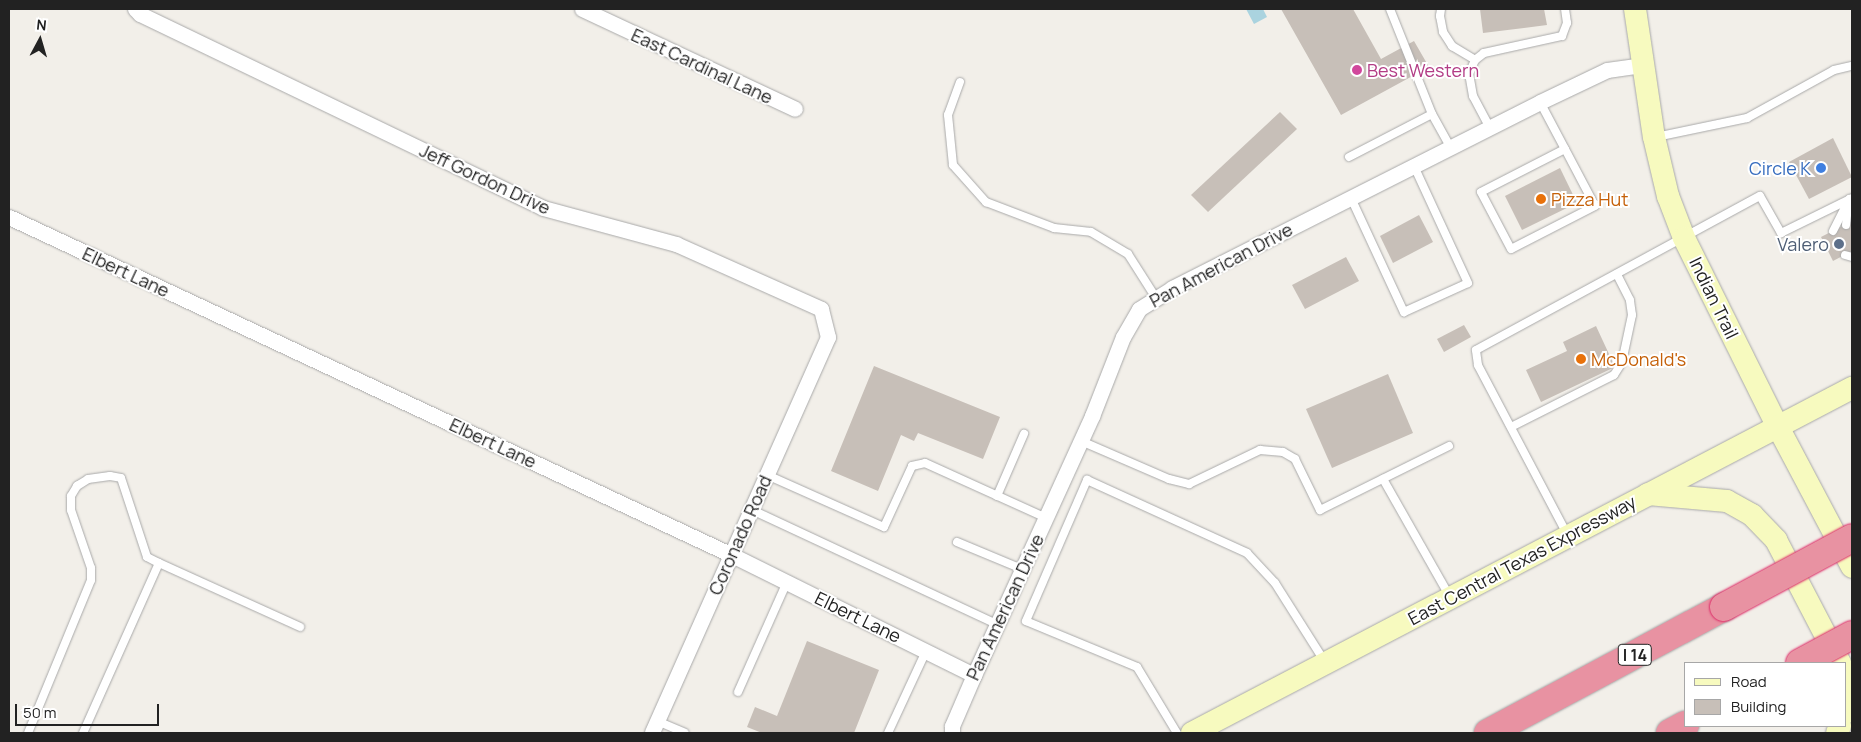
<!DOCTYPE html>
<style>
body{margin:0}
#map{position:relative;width:1861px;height:742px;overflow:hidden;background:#f2efe9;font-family:Manrope,sans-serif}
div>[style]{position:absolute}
.water>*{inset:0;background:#aad3df}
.building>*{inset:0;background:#c7bfb8}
.roads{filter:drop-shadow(0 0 1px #a9a9a9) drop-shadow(0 0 1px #a9a9a9)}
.lane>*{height:8px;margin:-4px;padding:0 4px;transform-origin:4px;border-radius:4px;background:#fff}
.street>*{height:15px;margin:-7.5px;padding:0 7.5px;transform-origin:7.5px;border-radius:7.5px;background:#fff}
.secondary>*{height:22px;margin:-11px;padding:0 11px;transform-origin:11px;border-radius:11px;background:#f7fabf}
.highway>*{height:28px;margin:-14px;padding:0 14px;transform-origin:14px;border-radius:14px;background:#e892a2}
.bridges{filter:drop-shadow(0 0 1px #dc2a67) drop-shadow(0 0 1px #dc2a67)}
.highway-bridge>*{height:28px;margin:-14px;padding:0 14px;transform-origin:14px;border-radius:14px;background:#e892a2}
.dots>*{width:14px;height:14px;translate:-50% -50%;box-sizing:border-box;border:2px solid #fff;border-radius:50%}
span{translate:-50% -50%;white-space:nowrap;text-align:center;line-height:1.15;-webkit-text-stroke:4px #fff;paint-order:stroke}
.shield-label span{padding:1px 4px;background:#fff;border:1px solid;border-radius:4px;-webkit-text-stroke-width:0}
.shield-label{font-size:16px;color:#222;font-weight:700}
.street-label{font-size:18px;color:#222}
.hotel-label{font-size:18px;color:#b23c85}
.left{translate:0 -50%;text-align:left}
.shop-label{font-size:18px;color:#366cbe}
.right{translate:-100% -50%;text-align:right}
.food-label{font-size:18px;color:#c56008}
.service-label{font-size:18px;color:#4e5e75}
.frame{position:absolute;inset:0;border:10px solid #222;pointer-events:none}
.legend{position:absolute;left:1684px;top:662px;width:162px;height:65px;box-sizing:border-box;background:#fff;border:1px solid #a7a7a7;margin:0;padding:6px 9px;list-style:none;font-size:15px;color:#222}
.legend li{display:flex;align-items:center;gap:10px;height:25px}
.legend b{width:25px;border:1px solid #a7a7a7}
.north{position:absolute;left:15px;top:15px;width:50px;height:50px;-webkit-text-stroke:4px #fff;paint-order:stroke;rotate:6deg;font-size:14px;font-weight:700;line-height:20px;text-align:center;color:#222}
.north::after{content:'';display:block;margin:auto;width:18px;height:22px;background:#222;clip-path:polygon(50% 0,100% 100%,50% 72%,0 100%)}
.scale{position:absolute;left:15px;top:704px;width:144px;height:22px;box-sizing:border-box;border:2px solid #222;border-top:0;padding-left:6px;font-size:15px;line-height:18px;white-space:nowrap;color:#222;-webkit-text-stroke:4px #fff;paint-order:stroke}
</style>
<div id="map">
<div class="water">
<div style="clip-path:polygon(1246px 9px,1263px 9px,1267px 17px,1254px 24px)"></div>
</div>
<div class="building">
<div style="clip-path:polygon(1281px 9px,1353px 9px,1381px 59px,1414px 41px,1429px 67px,1341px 115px)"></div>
<div style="clip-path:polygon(1480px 9px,1544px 9px,1547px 25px,1483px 33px)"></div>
<div style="clip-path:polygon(1280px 112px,1297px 129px,1208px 212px,1191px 195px)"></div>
<div style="clip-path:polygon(1833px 138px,1852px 177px,1809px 199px,1789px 162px)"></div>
<div style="clip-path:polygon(1560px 168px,1577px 203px,1522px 230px,1505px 196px)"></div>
<div style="clip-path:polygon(1419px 215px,1433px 242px,1393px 263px,1380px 236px)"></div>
<div style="clip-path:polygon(1852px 221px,1852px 251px,1833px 261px,1821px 237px)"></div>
<div style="clip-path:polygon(1346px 257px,1359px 281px,1305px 309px,1292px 285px)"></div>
<div style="clip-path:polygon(1464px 325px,1471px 337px,1444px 352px,1437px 339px)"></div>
<div style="clip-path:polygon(1596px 326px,1615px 367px,1541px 402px,1526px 370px,1567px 351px,1563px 342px)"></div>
<div style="clip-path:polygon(874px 366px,1000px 417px,983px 459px,918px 433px,914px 441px,901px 435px,878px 491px,831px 471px)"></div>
<div style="clip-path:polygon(1388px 374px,1413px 433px,1332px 468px,1306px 409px)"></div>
<div style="clip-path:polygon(807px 641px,879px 670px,854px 733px,762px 733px,747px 727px,755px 707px,777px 716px)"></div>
</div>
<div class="roads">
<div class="lane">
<div style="left:1390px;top:9px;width:113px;rotate:68.2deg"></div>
<div style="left:1432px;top:114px;width:39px;rotate:61deg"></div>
<div style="left:1441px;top:9px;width:7px;rotate:98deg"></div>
<div style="left:1440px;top:16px;width:16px;rotate:79deg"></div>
<div style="left:1443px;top:32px;width:17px;rotate:57deg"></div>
<div style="left:1452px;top:46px;width:27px;rotate:31deg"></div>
<div style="left:960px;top:82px;width:35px;rotate:110deg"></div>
<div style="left:948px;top:115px;width:50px;rotate:84.3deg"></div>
<div style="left:953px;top:165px;width:50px;rotate:48.3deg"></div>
<div style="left:986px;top:202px;width:73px;rotate:20.9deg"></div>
<div style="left:1054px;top:228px;width:37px;rotate:6deg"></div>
<div style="left:1091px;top:232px;width:43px;rotate:30.7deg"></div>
<div style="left:1128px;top:254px;width:52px;rotate:57.5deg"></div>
<div style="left:1540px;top:102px;width:53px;rotate:62deg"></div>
<div style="left:1565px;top:149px;width:64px;rotate:62.2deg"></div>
<div style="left:1595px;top:206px;width:94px;rotate:152.9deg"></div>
<div style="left:1511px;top:249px;width:64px;rotate:-117.8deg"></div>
<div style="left:1481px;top:192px;width:94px;rotate:-27.1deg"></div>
<div style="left:1490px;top:128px;width:36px;rotate:-118deg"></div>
<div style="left:1473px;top:96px;width:22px;rotate:-100deg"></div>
<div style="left:1469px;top:74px;width:15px;rotate:-67deg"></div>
<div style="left:1475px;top:60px;width:11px;rotate:-38deg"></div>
<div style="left:1484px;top:53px;width:80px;rotate:-12.3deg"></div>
<div style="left:1562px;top:36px;width:14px;rotate:-69deg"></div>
<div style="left:1567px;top:23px;width:14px;rotate:-98deg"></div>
<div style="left:1656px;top:137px;width:93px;rotate:-11.8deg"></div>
<div style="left:1747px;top:118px;width:99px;rotate:-28.9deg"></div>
<div style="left:1834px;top:70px;width:18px;rotate:-13deg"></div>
<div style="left:1349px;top:157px;width:93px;rotate:-27.4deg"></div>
<div style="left:1351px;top:198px;width:126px;rotate:65.1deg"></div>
<div style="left:1404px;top:312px;width:70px;rotate:-24.4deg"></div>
<div style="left:1468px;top:283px;width:129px;rotate:-114.8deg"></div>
<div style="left:1846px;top:225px;width:20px;rotate:-84deg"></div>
<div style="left:1833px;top:231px;width:36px;rotate:-63deg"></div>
<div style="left:1845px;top:255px;width:7px;rotate:16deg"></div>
<div style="left:1511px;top:427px;width:115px;rotate:-26.8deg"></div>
<div style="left:1614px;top:375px;width:15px;rotate:-58deg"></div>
<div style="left:1622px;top:362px;width:48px;rotate:-78deg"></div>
<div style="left:1632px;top:315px;width:15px;rotate:-98deg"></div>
<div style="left:1630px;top:300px;width:29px;rotate:-117deg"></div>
<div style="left:1081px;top:441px;width:96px;rotate:23.4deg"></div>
<div style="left:1169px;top:479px;width:21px;rotate:14deg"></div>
<div style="left:1189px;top:484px;width:79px;rotate:-25.6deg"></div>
<div style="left:1260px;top:450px;width:23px;rotate:5deg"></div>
<div style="left:1283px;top:452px;width:14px;rotate:30deg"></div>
<div style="left:1295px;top:459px;width:57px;rotate:63.9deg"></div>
<div style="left:1320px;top:510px;width:144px;rotate:-26.4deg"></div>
<div style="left:767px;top:475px;width:128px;rotate:24deg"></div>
<div style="left:884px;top:527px;width:67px;rotate:-65.3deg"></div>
<div style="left:912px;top:466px;width:13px;rotate:-13deg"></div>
<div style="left:925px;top:463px;width:133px;rotate:24.4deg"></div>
<div style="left:1383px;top:479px;width:136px;rotate:60.4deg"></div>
<div style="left:997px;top:496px;width:68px;rotate:-66.5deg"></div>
<div style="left:752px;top:510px;width:270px;rotate:25deg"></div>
<div style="left:1567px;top:534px;width:191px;rotate:-117.8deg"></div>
<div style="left:1478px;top:365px;width:15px;rotate:-98deg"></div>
<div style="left:1476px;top:350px;width:323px;rotate:-28.5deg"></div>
<div style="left:1760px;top:196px;width:43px;rotate:60.4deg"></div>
<div style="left:1781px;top:233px;width:79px;rotate:-26.2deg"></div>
<div style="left:957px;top:542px;width:70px;rotate:22.6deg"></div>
<div style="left:738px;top:692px;width:120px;rotate:-66deg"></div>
<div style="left:657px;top:721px;width:30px;rotate:23deg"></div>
<div style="left:28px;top:733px;width:165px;rotate:-67.6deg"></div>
<div style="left:91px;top:580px;width:12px;rotate:-90deg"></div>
<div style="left:91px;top:568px;width:61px;rotate:-109deg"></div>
<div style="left:71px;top:510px;width:14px;rotate:-90deg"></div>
<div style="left:71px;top:496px;width:12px;rotate:-59deg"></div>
<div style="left:77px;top:486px;width:13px;rotate:-32deg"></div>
<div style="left:88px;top:479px;width:22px;rotate:-8deg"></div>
<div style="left:110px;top:476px;width:11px;rotate:10deg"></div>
<div style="left:121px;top:478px;width:83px;rotate:71.8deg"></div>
<div style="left:147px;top:557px;width:13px;rotate:27deg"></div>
<div style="left:83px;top:733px;width:186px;rotate:-65.9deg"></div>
<div style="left:159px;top:563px;width:155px;rotate:24.4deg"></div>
<div style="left:888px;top:733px;width:90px;rotate:-65.1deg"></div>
<div style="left:1177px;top:733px;width:77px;rotate:-121.2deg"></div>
<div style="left:1137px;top:667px;width:120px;rotate:-157.5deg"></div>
<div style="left:1026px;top:621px;width:154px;rotate:-66.6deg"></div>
<div style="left:1087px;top:480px;width:176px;rotate:24.5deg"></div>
<div style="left:1247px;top:553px;width:41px;rotate:47deg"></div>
<div style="left:1275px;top:583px;width:93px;rotate:57.7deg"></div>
</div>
<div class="street">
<div style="left:135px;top:9px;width:7px;rotate:45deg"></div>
<div style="left:140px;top:14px;width:447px;rotate:25.7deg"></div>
<div style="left:543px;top:208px;width:138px;rotate:15.1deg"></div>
<div style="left:676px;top:244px;width:159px;rotate:24.1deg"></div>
<div style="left:821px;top:309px;width:29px;rotate:76deg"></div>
<div style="left:828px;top:337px;width:433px;rotate:114deg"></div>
<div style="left:582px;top:9px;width:235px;rotate:25.1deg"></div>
<div style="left:9px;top:217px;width:798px;rotate:25.06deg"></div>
<div style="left:732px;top:555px;width:270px;rotate:26.4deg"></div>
<div style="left:952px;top:733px;width:7px;rotate:-90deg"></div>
<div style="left:952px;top:726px;width:56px;rotate:-66.7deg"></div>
<div style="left:974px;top:675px;width:285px;rotate:-65.5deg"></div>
<div style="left:1092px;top:416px;width:85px;rotate:-68.6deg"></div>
<div style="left:1123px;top:337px;width:32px;rotate:-60deg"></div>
<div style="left:1139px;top:309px;width:39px;rotate:-32deg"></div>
<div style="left:1172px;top:288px;width:412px;rotate:-26.8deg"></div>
<div style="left:1540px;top:102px;width:74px;rotate:-25.5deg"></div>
<div style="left:1607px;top:70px;width:35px;rotate:-8deg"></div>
</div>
<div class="secondary">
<div style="left:1635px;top:9px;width:129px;rotate:81.6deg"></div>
<div style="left:1654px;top:137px;width:61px;rotate:76.7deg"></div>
<div style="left:1668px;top:196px;width:45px;rotate:69.1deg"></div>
<div style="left:1684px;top:238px;width:211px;rotate:63.6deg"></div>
<div style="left:1778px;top:427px;width:158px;rotate:62.1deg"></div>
<div style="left:1648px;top:494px;width:79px;rotate:5.1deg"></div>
<div style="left:1727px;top:501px;width:29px;rotate:29deg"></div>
<div style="left:1752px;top:515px;width:35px;rotate:46deg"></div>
<div style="left:1776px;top:540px;width:139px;rotate:62.5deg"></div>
<div style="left:1845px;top:673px;width:9px;rotate:63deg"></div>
<div style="left:1849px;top:681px;width:32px;rotate:97deg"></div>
<div style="left:1192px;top:733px;width:745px;rotate:-27.6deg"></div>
<div style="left:1837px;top:733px;width:8px;rotate:-67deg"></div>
</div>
<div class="highway">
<div style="left:1488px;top:733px;width:268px;rotate:-28.1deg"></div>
<div style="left:1670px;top:733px;width:17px;rotate:-28deg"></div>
</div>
</div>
<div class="bridges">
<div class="highway-bridge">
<div style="left:1724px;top:607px;width:145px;rotate:-28.3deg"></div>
<div style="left:1800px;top:663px;width:59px;rotate:-28.3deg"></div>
</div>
</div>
<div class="dots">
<div style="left:1357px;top:70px;background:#d1479c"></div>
<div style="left:1821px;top:168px;background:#3f7fe0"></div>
<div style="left:1541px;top:199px;background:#e8710a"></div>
<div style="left:1839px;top:244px;background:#5c6f8a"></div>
<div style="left:1581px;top:359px;background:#e8710a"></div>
</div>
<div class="shield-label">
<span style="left:1635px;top:655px">I 14</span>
</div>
<div class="street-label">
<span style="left:702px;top:66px;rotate:25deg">East Cardinal Lane</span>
<span style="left:485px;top:179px;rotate:25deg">Jeff Gordon Drive</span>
<span style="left:1221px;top:265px;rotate:-28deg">Pan American Drive</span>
<span style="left:126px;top:272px;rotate:25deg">Elbert Lane</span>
<span style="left:1714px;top:298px;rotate:64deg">Indian Trail</span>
<span style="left:493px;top:443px;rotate:25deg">Elbert Lane</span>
<span style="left:740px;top:535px;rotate:-66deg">Coronado Road</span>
<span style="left:1522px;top:560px;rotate:-28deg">East Central Texas Expressway</span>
<span style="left:1005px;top:607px;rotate:-65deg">Pan American Drive</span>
<span style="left:858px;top:617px;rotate:26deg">Elbert Lane</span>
</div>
<div class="hotel-label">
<span class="left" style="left:1367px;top:70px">Best Western</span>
</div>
<div class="shop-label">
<span class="right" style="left:1811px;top:168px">Circle K</span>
</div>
<div class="food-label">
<span class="left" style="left:1551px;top:199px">Pizza Hut</span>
<span class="left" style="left:1591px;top:359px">McDonald's</span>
</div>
<div class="service-label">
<span class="right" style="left:1829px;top:244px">Valero</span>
</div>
<div class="frame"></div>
<ul class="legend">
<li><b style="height:6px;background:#f7fabf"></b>Road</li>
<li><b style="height:14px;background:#c7bfb8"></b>Building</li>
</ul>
<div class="north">N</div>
<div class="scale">50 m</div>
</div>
